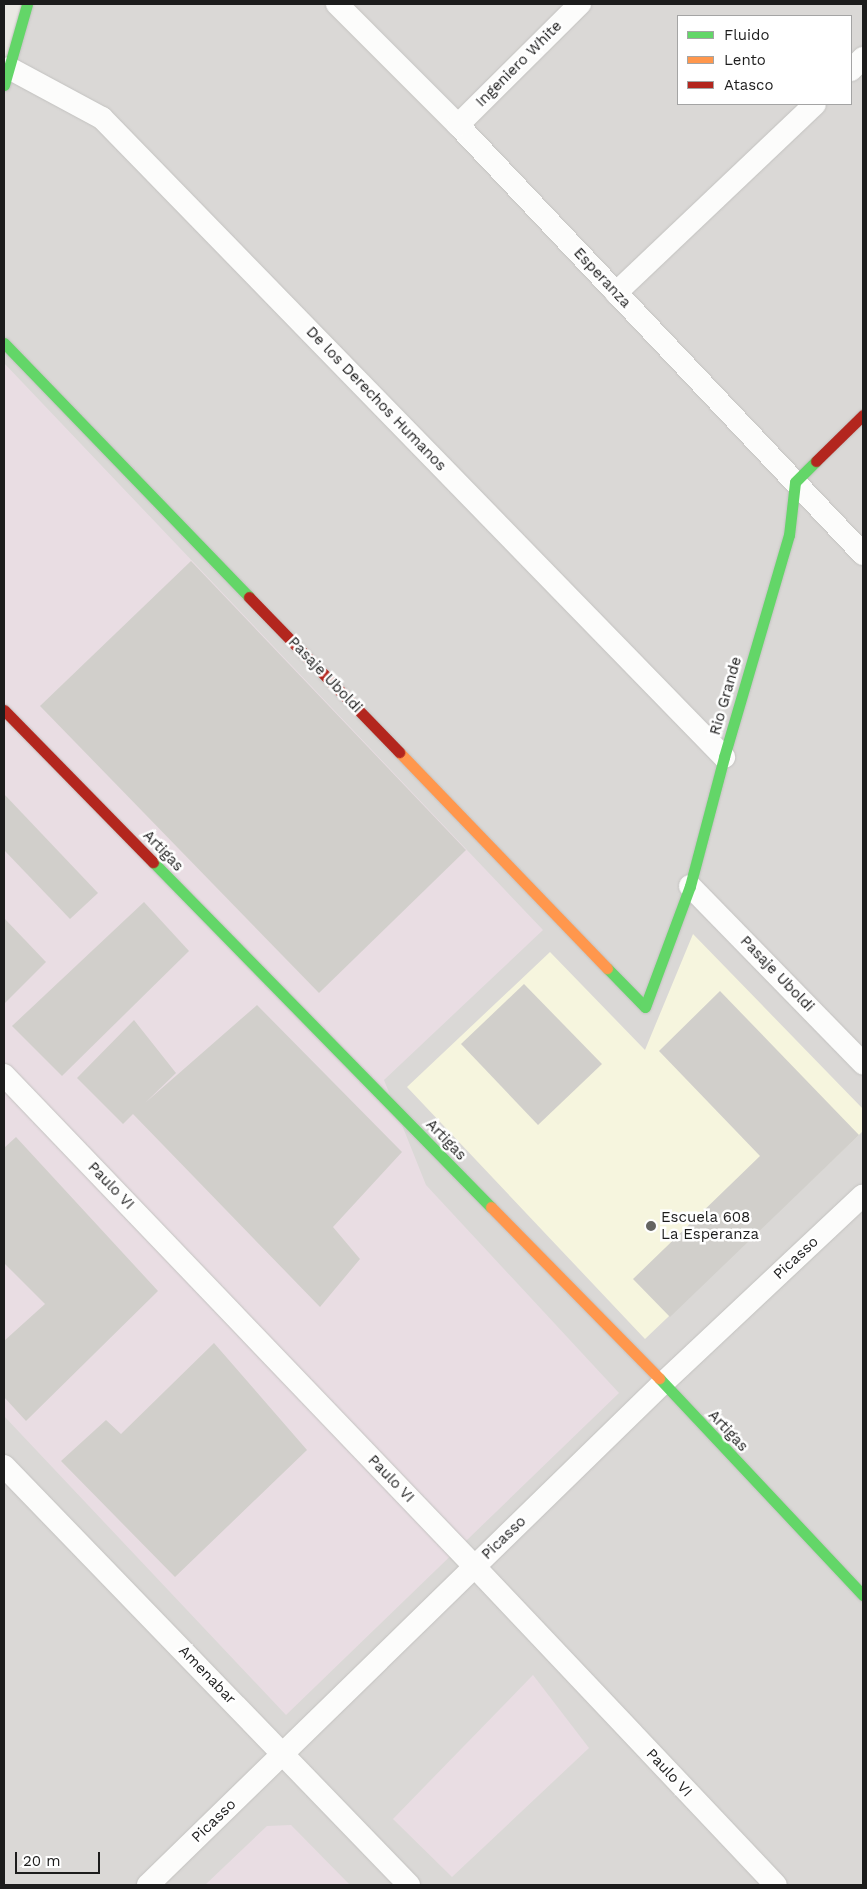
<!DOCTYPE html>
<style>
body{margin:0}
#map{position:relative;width:867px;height:1889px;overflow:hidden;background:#ebe9e4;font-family:"Work Sans",sans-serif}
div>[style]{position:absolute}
.residential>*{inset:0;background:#dad8d6}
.industrial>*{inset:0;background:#e9dde3}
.education>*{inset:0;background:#f6f5de}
.building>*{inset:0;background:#d1cfcb}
.roads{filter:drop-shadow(0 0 1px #c3c2c0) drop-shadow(0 0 1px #c3c2c0)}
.street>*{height:22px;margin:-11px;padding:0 11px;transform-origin:11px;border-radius:11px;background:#fcfcfb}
.fast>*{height:11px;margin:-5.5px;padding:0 5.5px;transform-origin:5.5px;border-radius:5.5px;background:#63d668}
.slow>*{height:11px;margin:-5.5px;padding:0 5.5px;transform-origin:5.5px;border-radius:5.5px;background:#ff974d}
.jam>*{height:11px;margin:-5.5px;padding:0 5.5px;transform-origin:5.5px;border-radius:5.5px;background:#b3261e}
.dots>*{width:14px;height:14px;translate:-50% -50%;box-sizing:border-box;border:2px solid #fff;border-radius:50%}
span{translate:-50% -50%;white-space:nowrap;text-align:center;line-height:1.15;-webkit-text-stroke:5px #fff;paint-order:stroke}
.street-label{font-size:15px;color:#1c1c1c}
.poi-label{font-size:15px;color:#1c1c1c}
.left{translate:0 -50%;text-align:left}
.frame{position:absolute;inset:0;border:5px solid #1c1c1c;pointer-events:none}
.legend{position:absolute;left:677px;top:15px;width:175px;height:90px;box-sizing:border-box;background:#fff;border:1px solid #a4a4a4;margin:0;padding:6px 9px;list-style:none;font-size:15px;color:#1c1c1c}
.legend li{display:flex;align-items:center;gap:10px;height:25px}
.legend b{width:25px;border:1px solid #a4a4a4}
.scale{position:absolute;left:15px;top:1852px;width:85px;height:22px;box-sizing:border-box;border:2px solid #1c1c1c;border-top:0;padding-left:6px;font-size:15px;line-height:18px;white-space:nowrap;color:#1c1c1c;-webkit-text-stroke:4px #fff;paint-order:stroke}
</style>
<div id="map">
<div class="residential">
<div style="clip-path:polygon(evenodd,27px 4px,863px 4px,863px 1885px,4px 1885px,4px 85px,27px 4px,678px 16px,851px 16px,851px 104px,678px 104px,678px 16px)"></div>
</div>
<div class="industrial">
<div style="clip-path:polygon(4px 363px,543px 930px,384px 1080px,426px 1185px,619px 1393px,286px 1715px,4px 1416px)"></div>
<div style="clip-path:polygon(533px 1675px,589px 1748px,452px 1877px,393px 1819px)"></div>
<div style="clip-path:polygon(291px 1825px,350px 1885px,205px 1885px,267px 1826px)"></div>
</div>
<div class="education">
<div style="clip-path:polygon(693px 934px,863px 1109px,863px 1131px,645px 1339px,407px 1087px,550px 952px,645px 1050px)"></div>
</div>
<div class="building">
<div style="clip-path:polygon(191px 561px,466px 850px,319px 993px,40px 706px)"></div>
<div style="clip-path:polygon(4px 794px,98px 893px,70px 919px,4px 850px)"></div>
<div style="clip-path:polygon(144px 902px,189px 951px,62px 1076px,12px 1026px)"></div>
<div style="clip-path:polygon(4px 918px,46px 962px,4px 1004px)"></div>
<div style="clip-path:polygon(524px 984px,602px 1064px,538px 1125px,461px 1044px)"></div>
<div style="clip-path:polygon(720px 991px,859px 1135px,670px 1317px,633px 1279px,760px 1156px,659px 1051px)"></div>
<div style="clip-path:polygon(257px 1005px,402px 1152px,333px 1227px,360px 1259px,320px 1307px,133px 1114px,123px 1124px,77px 1078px,134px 1020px,176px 1073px,145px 1103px)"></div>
<div style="clip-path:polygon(16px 1137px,158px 1291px,26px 1421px,4px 1397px,4px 1341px,45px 1304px,4px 1263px,4px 1148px)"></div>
<div style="clip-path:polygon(214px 1343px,307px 1450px,175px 1577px,61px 1461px,106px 1420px,121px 1434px)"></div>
</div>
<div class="roads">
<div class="street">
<div style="left:337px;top:4px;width:171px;rotate:45deg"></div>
<div style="left:458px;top:125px;width:590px;rotate:46.65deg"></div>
<div style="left:9px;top:68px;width:106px;rotate:28.3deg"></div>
<div style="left:102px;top:118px;width:892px;rotate:45.77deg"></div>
<div style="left:851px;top:70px;width:17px;rotate:-45deg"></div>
<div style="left:458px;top:125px;width:172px;rotate:-44.8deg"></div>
<div style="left:616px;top:293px;width:274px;rotate:-43.5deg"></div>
<div style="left:690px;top:886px;width:248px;rotate:45.7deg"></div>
<div style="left:4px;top:1075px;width:681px;rotate:46.25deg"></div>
<div style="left:475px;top:1567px;width:438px;rotate:46.6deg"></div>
<div style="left:4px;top:1466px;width:583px;rotate:45.97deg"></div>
<div style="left:148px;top:1885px;width:719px;rotate:-44.27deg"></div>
<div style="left:663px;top:1383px;width:274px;rotate:-43.2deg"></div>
</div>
<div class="fast">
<div style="left:4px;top:85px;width:84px;rotate:-74.1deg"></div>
<div style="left:4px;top:343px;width:353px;rotate:46deg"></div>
<div style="left:153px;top:862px;width:483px;rotate:45.6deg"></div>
<div style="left:607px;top:968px;width:54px;rotate:45.7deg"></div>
<div style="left:645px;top:1007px;width:129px;rotate:-69.6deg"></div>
<div style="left:690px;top:886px;width:133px;rotate:-75.2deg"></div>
<div style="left:724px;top:757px;width:231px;rotate:-73.7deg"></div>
<div style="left:789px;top:535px;width:53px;rotate:-83.5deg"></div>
<div style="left:795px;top:482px;width:30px;rotate:-45deg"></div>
<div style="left:659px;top:1378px;width:298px;rotate:46.8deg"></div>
</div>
<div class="slow">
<div style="left:399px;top:752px;width:300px;rotate:46.1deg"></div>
<div style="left:491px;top:1207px;width:240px;rotate:45.5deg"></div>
</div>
<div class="jam">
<div style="left:816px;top:461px;width:66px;rotate:-44.4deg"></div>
<div style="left:249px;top:597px;width:216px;rotate:45.9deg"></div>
<div style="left:4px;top:710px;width:213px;rotate:45.6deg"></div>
</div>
</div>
<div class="dots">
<div style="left:651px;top:1226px;background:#646462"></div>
</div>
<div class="street-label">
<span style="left:519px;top:64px;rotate:-45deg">Ingeniero White</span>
<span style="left:602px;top:278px;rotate:47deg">Esperanza</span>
<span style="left:376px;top:399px;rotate:46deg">De los Derechos Humanos</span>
<span style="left:325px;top:675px;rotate:46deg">Pasaje Uboldi</span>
<span style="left:726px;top:696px;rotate:-74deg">Rio Grande</span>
<span style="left:163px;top:851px;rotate:46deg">Artigas</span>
<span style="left:777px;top:974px;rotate:46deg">Pasaje Uboldi</span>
<span style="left:446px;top:1140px;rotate:46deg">Artigas</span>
<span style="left:111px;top:1186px;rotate:46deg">Paulo VI</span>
<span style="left:796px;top:1258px;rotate:-43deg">Picasso</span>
<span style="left:728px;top:1431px;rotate:47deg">Artigas</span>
<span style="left:391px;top:1479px;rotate:46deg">Paulo VI</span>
<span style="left:504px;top:1538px;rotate:-44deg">Picasso</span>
<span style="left:207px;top:1675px;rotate:46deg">Amenabar</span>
<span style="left:669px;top:1773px;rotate:47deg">Paulo VI</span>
<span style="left:214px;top:1821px;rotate:-44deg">Picasso</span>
</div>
<div class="poi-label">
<span class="left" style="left:661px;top:1226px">Escuela 608<br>La Esperanza</span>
</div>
<div class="frame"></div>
<ul class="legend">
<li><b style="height:6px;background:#63d668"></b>Fluido</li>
<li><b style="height:6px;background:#ff974d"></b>Lento</li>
<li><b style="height:6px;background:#b3261e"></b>Atasco</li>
</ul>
<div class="scale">20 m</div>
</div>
